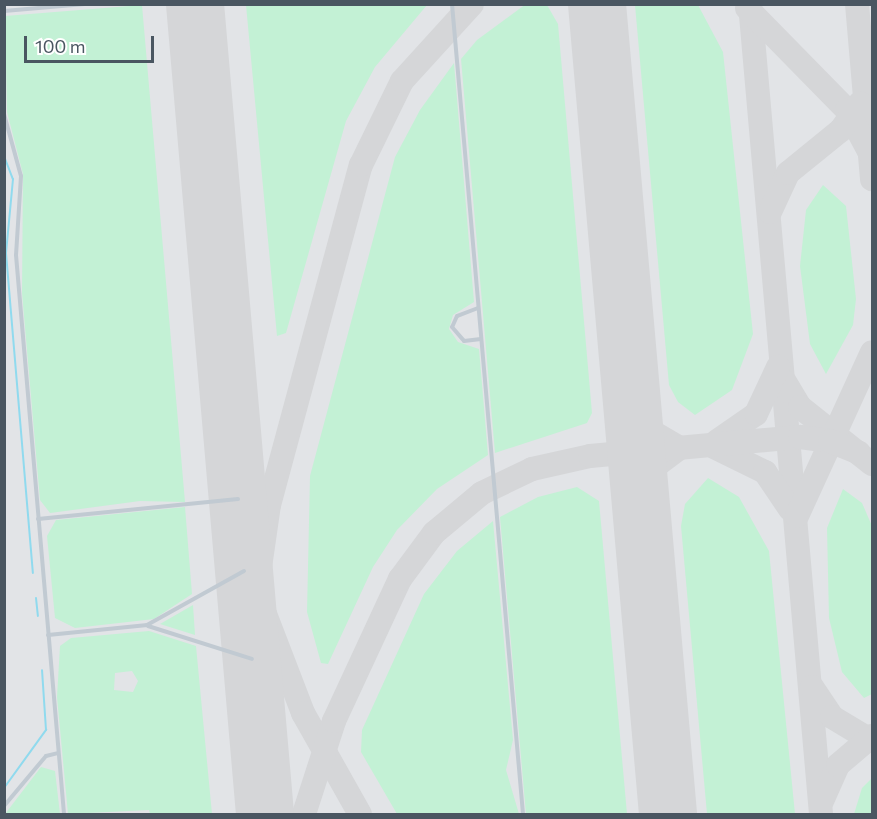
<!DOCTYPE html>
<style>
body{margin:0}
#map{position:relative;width:877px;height:819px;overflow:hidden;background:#f5f3f3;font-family:Commissioner,sans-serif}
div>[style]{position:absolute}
.airport>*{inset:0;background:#e2e4e7}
.green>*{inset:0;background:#c3f1d5}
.stream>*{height:2px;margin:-1px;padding:0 1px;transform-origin:1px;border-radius:1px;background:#90daee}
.taxiway>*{height:24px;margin:-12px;padding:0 12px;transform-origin:12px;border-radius:12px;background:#d5d6d8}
.runway>*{height:58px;margin:-29px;padding:0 29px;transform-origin:29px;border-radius:29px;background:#d5d6d8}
.service>*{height:4px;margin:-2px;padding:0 2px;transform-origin:2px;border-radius:2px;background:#c1cad2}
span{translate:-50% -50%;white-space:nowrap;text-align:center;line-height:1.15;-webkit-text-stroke:4.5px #fff;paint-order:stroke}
.frame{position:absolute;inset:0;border:6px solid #4a5661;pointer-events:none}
.scale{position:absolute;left:24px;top:36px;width:130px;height:27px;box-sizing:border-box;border:3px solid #4a5661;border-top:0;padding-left:8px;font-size:18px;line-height:21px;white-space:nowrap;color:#4a5661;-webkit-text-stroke:4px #fff;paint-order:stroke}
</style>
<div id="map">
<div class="airport">
<div style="clip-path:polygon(5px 5px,872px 5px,872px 814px,5px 814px)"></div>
</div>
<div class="green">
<div style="clip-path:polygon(526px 4px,547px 5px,558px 24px,592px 413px,587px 423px,495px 453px,461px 59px,477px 40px)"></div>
<div style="clip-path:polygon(142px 5px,185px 502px,140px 501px,50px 513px,40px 500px,22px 293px,23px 174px,7px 112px,5px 16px)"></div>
<div style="clip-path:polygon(246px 5px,427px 5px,375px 67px,346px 121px,286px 333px,277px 336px)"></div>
<div style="clip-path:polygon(635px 5px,698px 5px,723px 52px,753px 334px,732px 390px,695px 415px,678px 402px,669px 385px)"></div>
<div style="clip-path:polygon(454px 63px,474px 302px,453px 315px,449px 329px,458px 342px,479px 349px,488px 455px,437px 489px,397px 530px,373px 567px,328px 664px,321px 663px,307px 612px,310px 476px,395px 157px,420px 110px)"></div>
<div style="clip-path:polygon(823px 185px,846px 206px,856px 299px,853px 325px,826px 374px,810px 344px,800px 266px,806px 210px)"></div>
<div style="clip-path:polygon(708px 478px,739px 497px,769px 551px,795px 814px,707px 814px,681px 526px,685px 504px)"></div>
<div style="clip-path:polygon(577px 487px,599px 501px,627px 814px,526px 814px,500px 517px,538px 497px)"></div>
<div style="clip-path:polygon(843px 489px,862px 503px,872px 526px,872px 694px,864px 698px,842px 672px,829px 618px,827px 528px)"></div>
<div style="clip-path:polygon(185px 507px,192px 594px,154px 619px,75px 628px,55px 618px,47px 536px,56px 520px)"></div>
<div style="clip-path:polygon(493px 521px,513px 740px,506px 770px,519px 814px,397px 814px,361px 752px,362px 730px,424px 594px,457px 551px)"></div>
<div style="clip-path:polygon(193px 605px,195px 635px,160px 624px)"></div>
<div style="clip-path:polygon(evenodd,149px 631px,196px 646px,212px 814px,150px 814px,149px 810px,68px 814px,57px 697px,60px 646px,71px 638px,149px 631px,132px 671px,138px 681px,133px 692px,114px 690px,115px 673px,132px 671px)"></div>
<div style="clip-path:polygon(41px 767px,55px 771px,60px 814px,5px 814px)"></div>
<div style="clip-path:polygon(872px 778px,872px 814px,854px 814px,862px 788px)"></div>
</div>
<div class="stream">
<div style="left:4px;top:156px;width:25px;rotate:69deg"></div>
<div style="left:13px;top:179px;width:74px;rotate:95.4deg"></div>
<div style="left:6px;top:253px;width:321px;rotate:85.2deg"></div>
<div style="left:36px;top:598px;width:18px;rotate:84deg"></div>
<div style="left:4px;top:788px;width:72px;rotate:-54.1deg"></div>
<div style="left:46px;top:730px;width:60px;rotate:-93.8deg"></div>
</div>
<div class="taxiway">
<div style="left:750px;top:4px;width:813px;rotate:84.99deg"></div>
<div style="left:857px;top:4px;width:176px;rotate:85.1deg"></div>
<div style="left:747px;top:8px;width:143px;rotate:45.6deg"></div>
<div style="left:847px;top:110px;width:49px;rotate:61.9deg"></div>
<div style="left:598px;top:15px;width:11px;rotate:-85deg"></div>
<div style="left:770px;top:212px;width:43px;rotate:-65.2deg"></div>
<div style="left:788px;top:173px;width:68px;rotate:-39.1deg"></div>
<div style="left:841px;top:130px;width:33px;rotate:-55deg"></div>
<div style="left:785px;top:382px;width:29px;rotate:59deg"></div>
<div style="left:800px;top:407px;width:92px;rotate:38.4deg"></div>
<div style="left:631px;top:395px;width:33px;rotate:70deg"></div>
<div style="left:642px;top:426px;width:44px;rotate:30.1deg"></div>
<div style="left:717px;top:441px;width:47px;rotate:-34.7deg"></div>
<div style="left:756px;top:414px;width:52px;rotate:-64.9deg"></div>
<div style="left:716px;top:448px;width:55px;rotate:26.1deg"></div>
<div style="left:765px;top:472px;width:45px;rotate:56deg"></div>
<div style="left:235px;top:470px;width:101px;rotate:79.7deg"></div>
<div style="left:640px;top:504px;width:34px;rotate:-75deg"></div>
<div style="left:649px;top:471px;width:35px;rotate:-37deg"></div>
<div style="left:797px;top:516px;width:180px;rotate:-65.4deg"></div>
<div style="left:262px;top:606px;width:115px;rotate:69deg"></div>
<div style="left:303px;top:713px;width:116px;rotate:60.6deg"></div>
<div style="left:812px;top:687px;width:36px;rotate:56deg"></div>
<div style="left:832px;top:717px;width:47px;rotate:31deg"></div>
<div style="left:256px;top:705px;width:117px;rotate:-89.5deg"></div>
<div style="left:257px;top:588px;width:84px;rotate:-81.8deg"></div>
<div style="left:269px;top:505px;width:352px;rotate:-74.9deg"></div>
<div style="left:361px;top:165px;width:93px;rotate:-64deg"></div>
<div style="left:402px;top:81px;width:104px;rotate:-47.7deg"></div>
<div style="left:822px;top:801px;width:39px;rotate:-66deg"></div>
<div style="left:838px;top:765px;width:45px;rotate:-40.5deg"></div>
<div style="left:304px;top:814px;width:98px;rotate:-72.1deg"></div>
<div style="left:334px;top:721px;width:157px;rotate:-65.1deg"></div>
<div style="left:400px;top:579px;width:57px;rotate:-53.5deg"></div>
<div style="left:434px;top:533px;width:62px;rotate:-39.8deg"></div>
<div style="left:482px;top:493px;width:55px;rotate:-25.6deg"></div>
<div style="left:532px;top:469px;width:59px;rotate:-12.6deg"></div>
<div style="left:590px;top:456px;width:211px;rotate:-5.2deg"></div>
<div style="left:800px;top:437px;width:30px;rotate:8deg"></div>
<div style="left:830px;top:441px;width:31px;rotate:22deg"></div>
</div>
<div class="runway">
<div style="left:195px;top:4px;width:813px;rotate:85.06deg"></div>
<div style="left:597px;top:4px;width:813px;rotate:84.99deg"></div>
</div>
<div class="service">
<div style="left:452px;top:4px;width:813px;rotate:84.99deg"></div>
<div style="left:4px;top:11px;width:81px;rotate:-4.9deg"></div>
<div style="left:4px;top:114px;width:64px;rotate:74.7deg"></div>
<div style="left:21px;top:176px;width:79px;rotate:93.6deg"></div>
<div style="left:16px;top:255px;width:561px;rotate:85.09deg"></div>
<div style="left:478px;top:308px;width:22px;rotate:159deg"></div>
<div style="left:457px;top:316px;width:12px;rotate:114deg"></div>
<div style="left:452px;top:327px;width:18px;rotate:49deg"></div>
<div style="left:464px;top:341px;width:17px;rotate:-7deg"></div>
<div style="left:38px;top:519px;width:201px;rotate:-5.7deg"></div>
<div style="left:148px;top:626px;width:109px;rotate:17.6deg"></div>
<div style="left:48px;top:635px;width:100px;rotate:-5.8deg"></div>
<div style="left:147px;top:625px;width:111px;rotate:-29.1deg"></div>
<div style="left:4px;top:806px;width:65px;rotate:-50deg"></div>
<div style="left:46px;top:756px;width:12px;rotate:-14deg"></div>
</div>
<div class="frame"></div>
<div class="scale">100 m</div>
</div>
